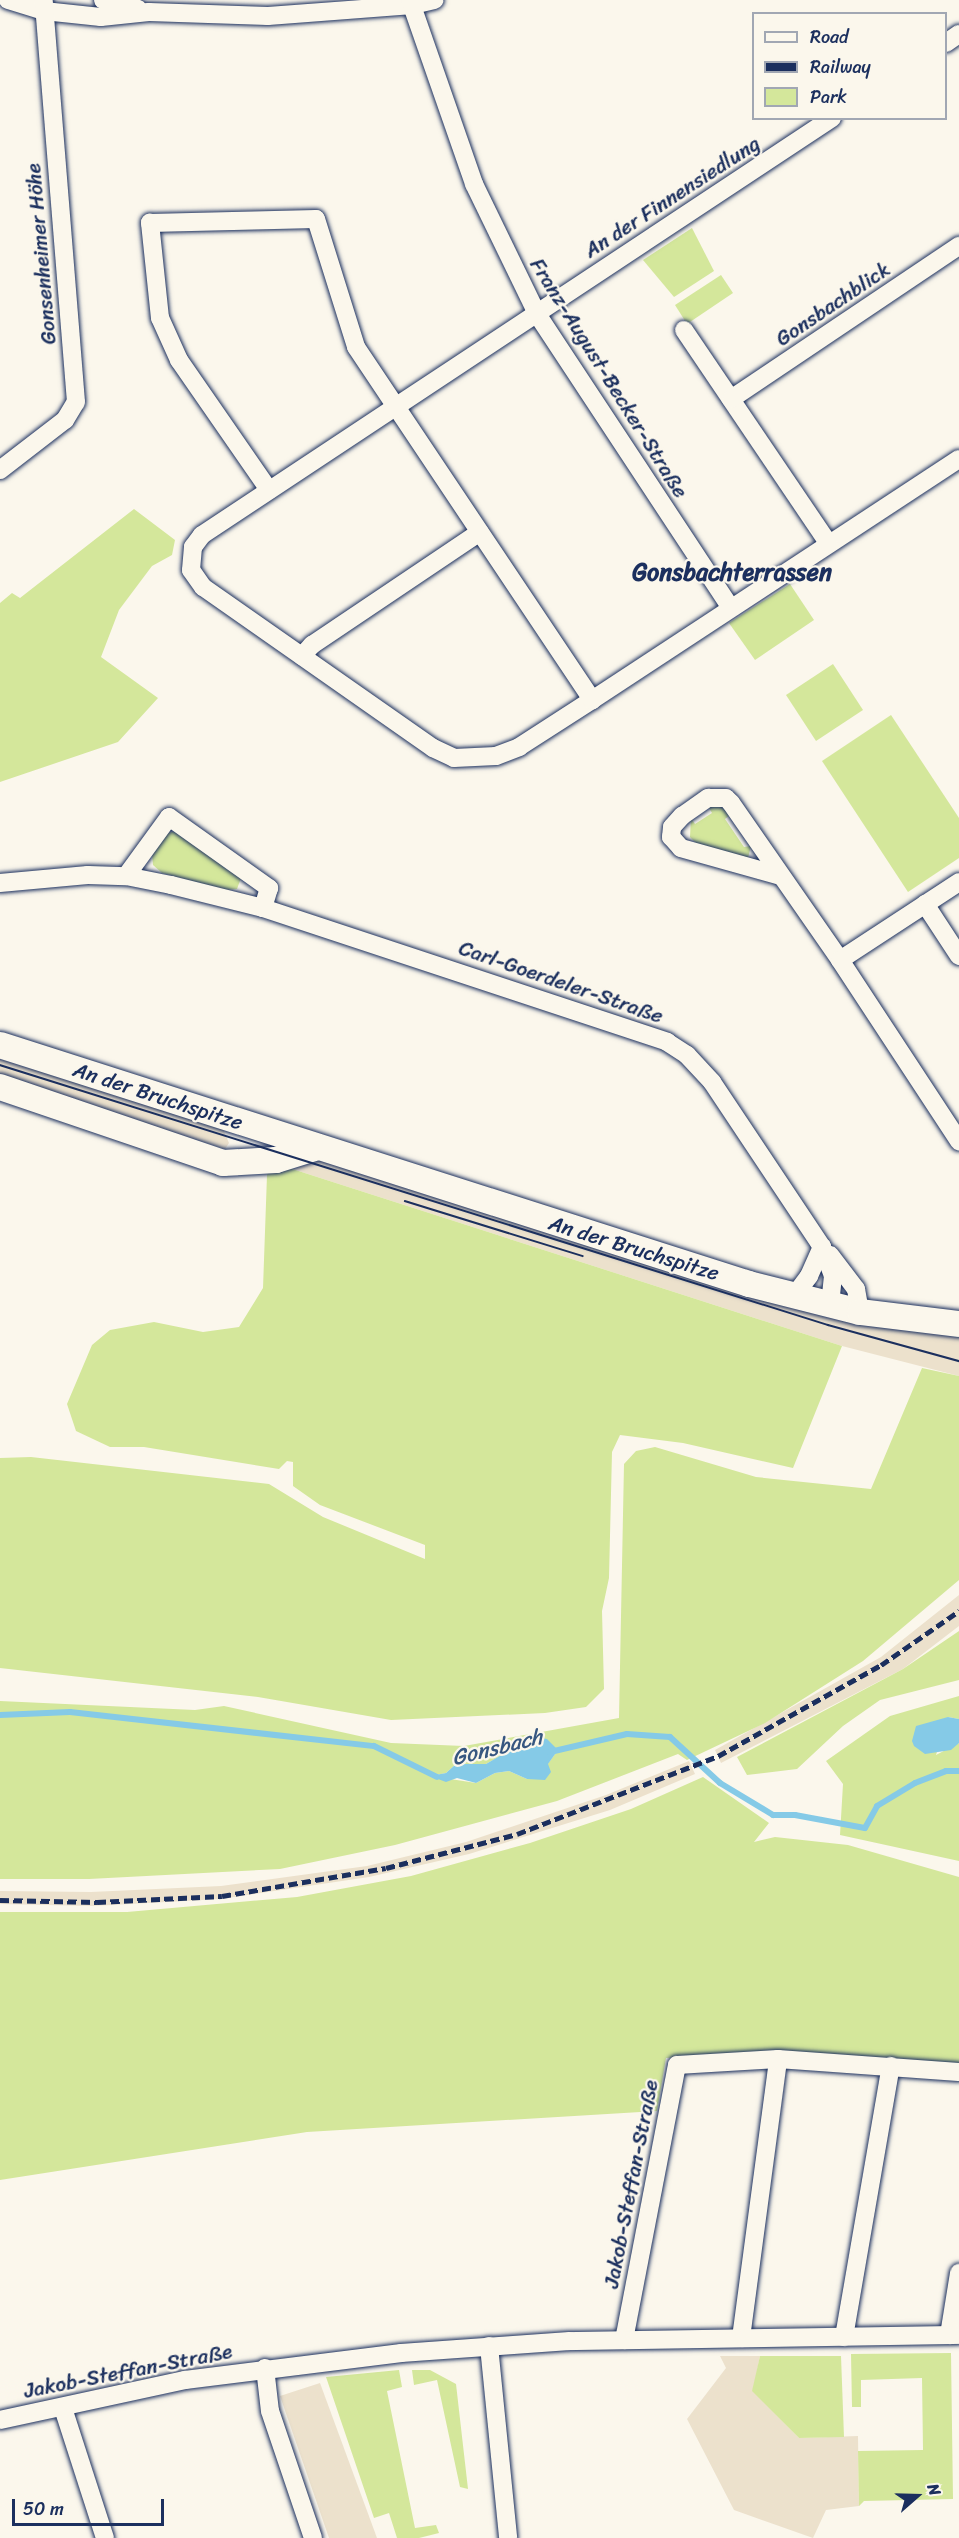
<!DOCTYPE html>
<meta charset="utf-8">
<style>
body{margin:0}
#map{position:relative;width:959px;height:2538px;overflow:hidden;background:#fbf7ec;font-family:Sriracha,sans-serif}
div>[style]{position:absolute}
.built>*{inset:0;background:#ece1cc}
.green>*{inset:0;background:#d4e79b}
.water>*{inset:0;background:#85cae7}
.stream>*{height:6px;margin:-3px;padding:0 3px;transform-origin:3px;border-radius:3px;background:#85cae7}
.roads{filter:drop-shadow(0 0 2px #1b2f5e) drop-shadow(0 0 2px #1b2f5e)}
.street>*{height:18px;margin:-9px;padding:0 9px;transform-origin:9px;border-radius:9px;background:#fbf7ec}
.secondary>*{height:26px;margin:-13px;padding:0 13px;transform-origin:13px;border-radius:13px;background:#fbf7ec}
.tram>*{height:1.5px;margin:-0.75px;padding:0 0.75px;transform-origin:0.75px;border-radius:0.75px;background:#1b2f5e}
.rail>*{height:4.5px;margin-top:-2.25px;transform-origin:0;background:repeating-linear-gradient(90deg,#1b2f5e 0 9px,transparent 0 13.5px)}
span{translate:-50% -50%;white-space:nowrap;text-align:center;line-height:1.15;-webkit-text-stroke:4.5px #fbf7ec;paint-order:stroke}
.street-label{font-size:21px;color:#1b2f5e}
.water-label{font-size:22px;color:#365680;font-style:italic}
.quarter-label{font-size:24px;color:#1b2f5e;font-weight:700}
.legend{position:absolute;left:752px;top:12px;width:195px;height:108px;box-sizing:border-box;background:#fbf7ec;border:2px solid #a1a7b3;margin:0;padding:8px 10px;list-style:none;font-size:18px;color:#1b2f5e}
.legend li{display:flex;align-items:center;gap:12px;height:30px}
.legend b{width:30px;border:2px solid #a1a7b3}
.north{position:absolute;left:887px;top:2466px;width:60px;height:60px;-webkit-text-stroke:4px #fbf7ec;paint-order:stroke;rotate:70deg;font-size:16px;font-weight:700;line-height:24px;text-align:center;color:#1b2f5e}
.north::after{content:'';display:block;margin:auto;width:21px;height:27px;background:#1b2f5e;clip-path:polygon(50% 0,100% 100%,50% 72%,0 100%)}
.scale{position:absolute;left:12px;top:2499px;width:152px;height:27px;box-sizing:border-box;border:3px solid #1b2f5e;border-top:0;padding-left:8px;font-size:18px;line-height:21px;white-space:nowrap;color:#1b2f5e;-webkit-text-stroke:4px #fbf7ec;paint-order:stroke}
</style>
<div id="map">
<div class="built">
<div style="clip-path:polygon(0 1059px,223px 1129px,229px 1143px,225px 1149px,0 1078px)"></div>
<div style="clip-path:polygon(316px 1159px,826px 1316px,887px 1328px,959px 1335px,959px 1376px,842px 1346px,283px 1166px)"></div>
<div style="clip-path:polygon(959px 1595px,959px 1626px,903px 1669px,721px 1763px,715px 1750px,881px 1657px)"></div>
<div style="clip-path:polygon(689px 1761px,695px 1774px,610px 1810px,469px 1854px,369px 1877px,221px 1899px,93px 1906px,0 1904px,0 1891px,91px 1892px,221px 1886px,367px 1866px,466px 1842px,606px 1795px)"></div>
<div style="clip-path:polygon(720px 2356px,760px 2356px,753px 2391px,799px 2438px,858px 2436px,859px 2506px,826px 2510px,813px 2538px,734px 2510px,687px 2419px,726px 2368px)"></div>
<div style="clip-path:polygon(320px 2383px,377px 2538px,329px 2538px,280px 2396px)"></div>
</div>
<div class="green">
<div style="clip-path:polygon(692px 228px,714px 271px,674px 297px,643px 260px)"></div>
<div style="clip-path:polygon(721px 275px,733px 293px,687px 324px,675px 305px)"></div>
<div style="clip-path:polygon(134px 509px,175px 540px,172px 555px,152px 566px,119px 610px,101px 657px,158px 698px,118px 742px,0 782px,0 603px,12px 593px,20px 598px)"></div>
<div style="clip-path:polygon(790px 584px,814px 620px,755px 660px,729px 623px)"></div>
<div style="clip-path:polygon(833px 664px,863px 710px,816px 741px,786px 695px)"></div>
<div style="clip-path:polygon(891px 715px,959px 818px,959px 858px,908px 892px,822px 761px)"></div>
<div style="clip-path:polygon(720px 805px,730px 815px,725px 819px,744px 847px,751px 846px,748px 858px,697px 844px,690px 837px,691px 818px,695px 824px,712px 813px,708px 806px)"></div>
<div style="clip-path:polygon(177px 831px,241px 878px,237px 889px,225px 890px,162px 873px,153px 865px,152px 854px,167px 833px)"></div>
<div style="clip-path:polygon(283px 1166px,842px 1346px,793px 1468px,683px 1443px,620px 1435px,612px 1452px,609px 1578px,602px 1611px,604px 1689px,586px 1707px,545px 1713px,391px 1720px,258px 1697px,0 1668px,0 1458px,31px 1457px,269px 1484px,323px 1517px,425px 1559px,425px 1545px,320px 1505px,293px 1486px,293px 1462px,287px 1461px,279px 1469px,144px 1447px,110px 1447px,76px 1431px,67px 1404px,92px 1345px,110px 1330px,154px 1322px,203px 1332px,239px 1327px,263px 1288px,267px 1175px,269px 1170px)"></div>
<div style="clip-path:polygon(evenodd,922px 1368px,959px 1376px,959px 1580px,863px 1661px,765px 1723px,687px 1760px,678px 1754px,557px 1801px,395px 1845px,280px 1869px,89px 1879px,0 1879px,0 1701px,195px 1710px,224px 1706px,391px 1743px,464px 1746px,619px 1718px,624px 1464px,636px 1451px,655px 1447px,756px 1477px,871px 1489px,922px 1368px,534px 1737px,558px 1750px,547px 1765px,527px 1779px,509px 1771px,495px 1773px,476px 1783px,431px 1776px,446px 1773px,456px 1764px,486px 1764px,534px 1737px)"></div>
<div style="clip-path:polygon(959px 1631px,959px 1680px,880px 1700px,843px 1726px,797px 1769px,747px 1775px,737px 1757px,903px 1669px)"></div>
<div style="clip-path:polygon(959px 1696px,959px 1719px,948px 1717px,936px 1755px,959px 1743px,959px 1861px,840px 1835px,843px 1784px,826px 1761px,890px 1716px)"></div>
<div style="clip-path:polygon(703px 1777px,769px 1823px,754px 1842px,775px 1837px,848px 1845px,959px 1877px,959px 2064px,788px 2053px,666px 2058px,657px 2111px,307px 2132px,0 2180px,0 1912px,127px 1912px,297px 1897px,411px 1876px,530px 1843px,631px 1809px)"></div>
<div style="clip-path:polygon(951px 2353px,953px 2499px,864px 2501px,859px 2506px,858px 2451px,923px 2450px,922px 2378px,861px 2380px,861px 2407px,852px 2407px,851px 2354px)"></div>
<div style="clip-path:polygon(760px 2356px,841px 2356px,844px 2437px,799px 2438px,752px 2391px)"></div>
<div style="clip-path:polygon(399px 2370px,402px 2387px,387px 2391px,415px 2528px,436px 2525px,439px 2533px,419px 2538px,397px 2538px,389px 2513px,374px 2518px,326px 2377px)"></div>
<div style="clip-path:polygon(412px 2370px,430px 2370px,456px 2384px,468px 2489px,460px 2487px,437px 2380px,414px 2385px)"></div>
</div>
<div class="water">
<div style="clip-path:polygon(948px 1717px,959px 1719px,959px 1743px,951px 1750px,925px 1754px,914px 1746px,912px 1741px,916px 1726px)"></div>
<div style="clip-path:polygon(534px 1736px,547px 1739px,558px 1750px,548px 1764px,551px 1772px,545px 1780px,527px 1779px,509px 1771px,495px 1773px,476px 1783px,457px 1778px,446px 1782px,430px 1776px,446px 1773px,456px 1764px,486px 1764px)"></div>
</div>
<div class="stream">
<div style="left:0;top:1715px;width:70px;rotate:-2.5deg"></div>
<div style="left:70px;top:1712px;width:306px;rotate:6.4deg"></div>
<div style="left:374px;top:1746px;width:70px;rotate:26.2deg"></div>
<div style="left:550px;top:1752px;width:79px;rotate:-13.2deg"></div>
<div style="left:627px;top:1734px;width:43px;rotate:4deg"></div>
<div style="left:670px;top:1737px;width:68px;rotate:42.6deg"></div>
<div style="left:720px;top:1783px;width:62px;rotate:31.1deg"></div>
<div style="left:773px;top:1815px;width:22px"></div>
<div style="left:795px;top:1815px;width:71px;rotate:10.5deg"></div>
<div style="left:865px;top:1828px;width:25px;rotate:-61deg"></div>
<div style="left:877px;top:1806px;width:44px;rotate:-31.2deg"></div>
<div style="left:915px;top:1783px;width:33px;rotate:-21deg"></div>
<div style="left:946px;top:1771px;width:13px"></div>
</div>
<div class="roads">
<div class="street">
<div style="left:8px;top:0;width:38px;rotate:17deg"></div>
<div style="left:44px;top:11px;width:57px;rotate:6deg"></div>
<div style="left:101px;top:17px;width:48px;rotate:-5.9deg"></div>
<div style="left:149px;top:12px;width:119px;rotate:1.9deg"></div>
<div style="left:268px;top:16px;width:145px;rotate:-4.3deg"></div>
<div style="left:413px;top:5px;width:22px;rotate:-13deg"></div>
<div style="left:103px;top:0;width:36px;rotate:14deg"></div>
<div style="left:410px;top:0;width:195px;rotate:70.8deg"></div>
<div style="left:474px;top:184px;width:144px;rotate:64.1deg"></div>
<div style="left:537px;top:314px;width:352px;rotate:56.6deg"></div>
<div style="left:946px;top:43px;width:16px;rotate:-35deg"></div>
<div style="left:832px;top:118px;width:756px;rotate:146.5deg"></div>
<div style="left:202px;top:535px;width:15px;rotate:127deg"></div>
<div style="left:193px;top:547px;width:23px;rotate:95deg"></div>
<div style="left:191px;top:570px;width:21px;rotate:55deg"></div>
<div style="left:203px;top:587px;width:281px;rotate:35deg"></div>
<div style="left:433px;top:748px;width:23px;rotate:25deg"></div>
<div style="left:454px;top:758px;width:42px;rotate:-2.7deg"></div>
<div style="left:496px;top:756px;width:25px;rotate:-21deg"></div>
<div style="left:519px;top:747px;width:87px;rotate:-32.8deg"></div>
<div style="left:592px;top:700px;width:439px;rotate:-33.3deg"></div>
<div style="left:684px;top:330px;width:258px;rotate:55.9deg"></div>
<div style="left:731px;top:399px;width:275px;rotate:-33.9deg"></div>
<div style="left:0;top:470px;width:82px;rotate:-37.6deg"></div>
<div style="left:65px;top:420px;width:21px;rotate:-59deg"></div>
<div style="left:76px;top:402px;width:403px;rotate:-94.6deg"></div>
<div style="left:269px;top:490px;width:158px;rotate:-124.7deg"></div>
<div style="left:179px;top:360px;width:46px;rotate:-114.3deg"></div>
<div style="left:160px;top:318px;width:96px;rotate:-96deg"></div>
<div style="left:150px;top:223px;width:166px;rotate:-1.4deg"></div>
<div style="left:316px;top:219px;width:134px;rotate:72.6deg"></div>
<div style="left:356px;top:347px;width:425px;rotate:56.2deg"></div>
<div style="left:302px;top:656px;width:15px;rotate:-48deg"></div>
<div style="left:312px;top:645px;width:202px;rotate:-33.9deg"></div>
<div style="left:126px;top:876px;width:73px;rotate:-53.9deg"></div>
<div style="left:169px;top:817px;width:123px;rotate:35.4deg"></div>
<div style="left:269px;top:888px;width:21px;rotate:107deg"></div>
<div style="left:781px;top:876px;width:104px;rotate:-164.4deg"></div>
<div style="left:681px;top:848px;width:15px;rotate:-132deg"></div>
<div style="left:671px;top:837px;width:10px;rotate:-84deg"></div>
<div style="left:672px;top:827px;width:15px;rotate:-48deg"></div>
<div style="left:682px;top:816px;width:32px;rotate:-35deg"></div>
<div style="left:708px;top:798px;width:18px"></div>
<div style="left:726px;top:798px;width:7px;rotate:45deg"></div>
<div style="left:731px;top:803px;width:191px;rotate:55.2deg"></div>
<div style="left:840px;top:960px;width:217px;rotate:56.7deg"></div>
<div style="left:0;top:883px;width:88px;rotate:-5.2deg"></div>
<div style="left:88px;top:875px;width:38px;rotate:2deg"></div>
<div style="left:126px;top:876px;width:46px;rotate:11.3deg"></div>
<div style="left:171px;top:885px;width:95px;rotate:14deg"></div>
<div style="left:263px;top:908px;width:426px;rotate:18.3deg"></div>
<div style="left:667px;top:1042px;width:24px;rotate:33deg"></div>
<div style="left:687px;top:1055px;width:37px;rotate:47deg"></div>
<div style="left:712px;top:1082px;width:198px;rotate:56.3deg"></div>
<div style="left:822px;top:1247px;width:31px;rotate:69deg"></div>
<div style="left:833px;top:1276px;width:28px;rotate:96deg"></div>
<div style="left:925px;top:904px;width:62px;rotate:56.8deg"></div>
<div style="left:840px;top:960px;width:142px;rotate:-33.2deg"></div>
<div style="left:830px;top:1255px;width:43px;rotate:52.6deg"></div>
<div style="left:856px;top:1289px;width:23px;rotate:80deg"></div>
<div style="left:794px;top:1296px;width:25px;rotate:-53deg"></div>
<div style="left:809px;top:1276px;width:32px;rotate:-66deg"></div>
<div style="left:949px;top:2335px;width:63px;rotate:-80.8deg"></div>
<div style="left:844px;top:2337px;width:275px;rotate:-80.2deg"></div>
<div style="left:741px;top:2338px;width:281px;rotate:-82.4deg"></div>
<div style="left:624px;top:2340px;width:280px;rotate:-79.1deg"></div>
<div style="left:677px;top:2065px;width:101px;rotate:-3.4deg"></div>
<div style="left:778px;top:2059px;width:181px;rotate:4.1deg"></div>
<div style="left:489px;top:2346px;width:193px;rotate:84.3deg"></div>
<div style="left:265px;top:2368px;width:43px;rotate:83.4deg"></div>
<div style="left:270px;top:2411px;width:134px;rotate:71.3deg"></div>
<div style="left:63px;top:2408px;width:137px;rotate:72.1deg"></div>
<div style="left:0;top:2420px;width:189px;rotate:-12.2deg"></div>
<div style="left:185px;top:2380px;width:218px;rotate:-7.1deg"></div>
<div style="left:401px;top:2353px;width:169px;rotate:-4.1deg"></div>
<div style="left:570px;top:2341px;width:389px;rotate:-0.9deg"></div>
</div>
<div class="secondary">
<div style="left:0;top:1045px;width:786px;rotate:17.7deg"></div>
<div style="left:749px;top:1284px;width:114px;rotate:14.2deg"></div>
<div style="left:860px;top:1312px;width:100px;rotate:6.9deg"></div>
<div style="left:0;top:1087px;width:236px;rotate:18.8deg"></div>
<div style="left:223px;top:1163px;width:53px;rotate:-3.2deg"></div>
<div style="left:276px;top:1160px;width:41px;rotate:-17.1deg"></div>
</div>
</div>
<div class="tram">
<div style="left:0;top:1065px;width:868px;rotate:17.43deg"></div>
<div style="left:828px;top:1325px;width:136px;rotate:15.4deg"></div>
<div style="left:405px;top:1201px;width:186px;rotate:17.2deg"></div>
</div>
<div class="rail">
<div style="left:0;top:1900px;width:97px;rotate:1.2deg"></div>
<div style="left:97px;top:1902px;width:125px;rotate:-2.7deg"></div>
<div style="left:222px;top:1896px;width:166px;rotate:-9.7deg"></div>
<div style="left:386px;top:1868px;width:135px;rotate:-14.5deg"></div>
<div style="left:517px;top:1834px;width:216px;rotate:-21.2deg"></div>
<div style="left:718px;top:1756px;width:187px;rotate:-29.2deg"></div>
<div style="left:881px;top:1665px;width:95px;rotate:-34.7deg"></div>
</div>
<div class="street-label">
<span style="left:672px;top:197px;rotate:-33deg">An der Finnensiedlung</span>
<span style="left:41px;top:254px;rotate:-95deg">Gonsenheimer Höhe</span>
<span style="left:833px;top:304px;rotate:-34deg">Gonsbachblick</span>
<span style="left:609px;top:378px;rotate:58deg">Franz-August-Becker-Straße</span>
<span style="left:561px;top:982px;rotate:19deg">Carl-Goerdeler-Straße</span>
<span style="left:158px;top:1096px;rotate:18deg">An der Bruchspitze</span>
<span style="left:634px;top:1248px;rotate:17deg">An der Bruchspitze</span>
<span style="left:631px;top:2184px;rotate:-79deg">Jakob-Steffan-Straße</span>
<span style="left:128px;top:2371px;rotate:-11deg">Jakob-Steffan-Straße</span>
</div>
<div class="water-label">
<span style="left:497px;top:1747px;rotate:-14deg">Gonsbach</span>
</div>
<div class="quarter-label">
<span style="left:732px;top:573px">Gonsbachterrassen</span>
</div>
<ul class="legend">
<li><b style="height:8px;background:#fbf7ec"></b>Road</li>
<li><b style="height:8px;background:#1b2f5e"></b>Railway</li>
<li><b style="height:16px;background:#d4e79b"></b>Park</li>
</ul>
<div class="north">N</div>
<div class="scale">50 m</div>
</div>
